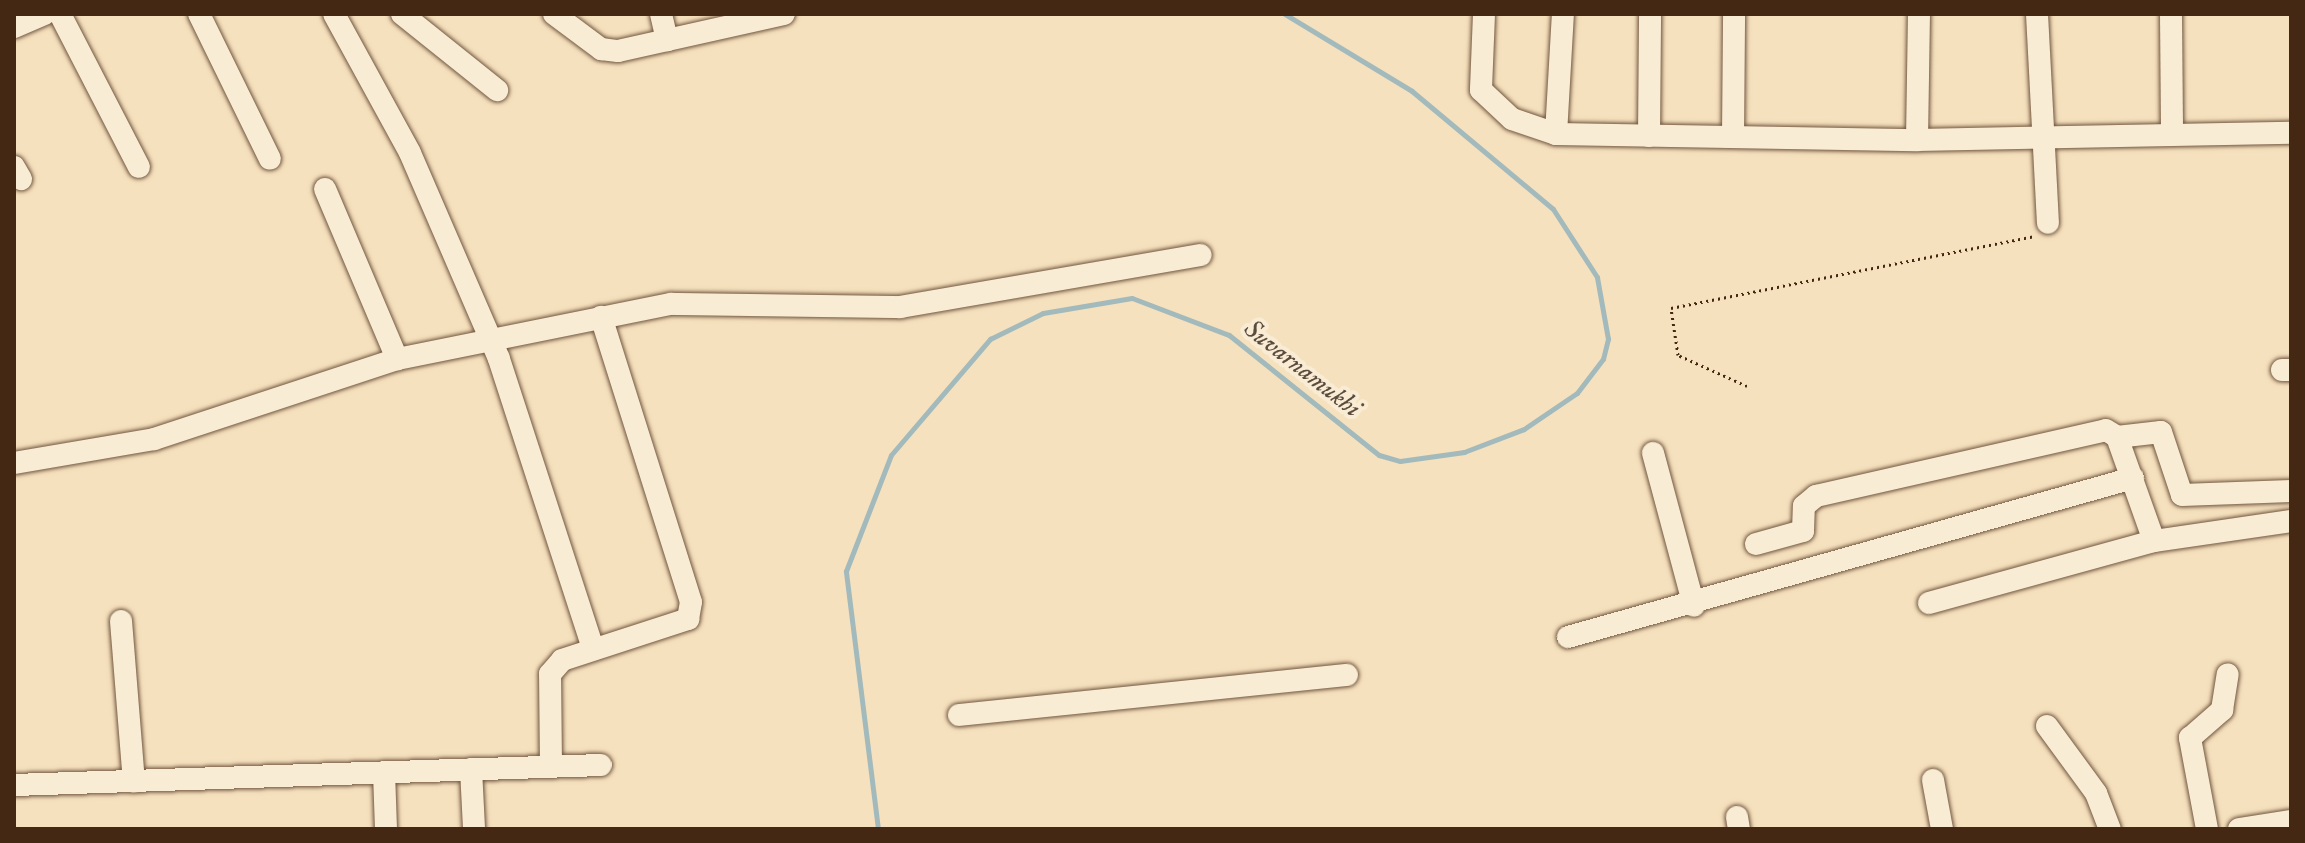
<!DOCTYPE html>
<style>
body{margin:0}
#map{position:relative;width:2305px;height:843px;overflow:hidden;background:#f6e1be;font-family:"IM FELL English",serif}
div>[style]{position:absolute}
.stream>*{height:5px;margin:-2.5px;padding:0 2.5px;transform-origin:2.5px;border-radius:2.5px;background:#a3babd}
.path>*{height:3px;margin-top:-1.5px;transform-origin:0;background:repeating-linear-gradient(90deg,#452814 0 2px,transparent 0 6px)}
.roads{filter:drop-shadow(0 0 2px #71563e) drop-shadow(0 0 2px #71563e)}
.minor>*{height:22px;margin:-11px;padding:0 11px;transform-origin:11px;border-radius:11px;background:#f9ecd5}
span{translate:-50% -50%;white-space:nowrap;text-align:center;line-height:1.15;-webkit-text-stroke:8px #f9ecd5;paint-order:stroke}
.water-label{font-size:26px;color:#5c4c3e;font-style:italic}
.frame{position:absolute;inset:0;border:16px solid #452814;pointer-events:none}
</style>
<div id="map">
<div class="stream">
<div style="left:878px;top:829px;width:260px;rotate:-97.1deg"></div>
<div style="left:846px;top:571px;width:124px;rotate:-68.8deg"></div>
<div style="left:891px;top:455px;width:153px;rotate:-49.5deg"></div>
<div style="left:990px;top:339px;width:59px;rotate:-26.1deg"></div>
<div style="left:1043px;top:313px;width:90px;rotate:-9.6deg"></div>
<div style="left:1132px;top:298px;width:104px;rotate:20.9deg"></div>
<div style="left:1229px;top:335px;width:192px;rotate:38.7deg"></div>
<div style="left:1379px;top:455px;width:22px;rotate:16deg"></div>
<div style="left:1400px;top:461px;width:65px;rotate:-8deg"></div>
<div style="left:1464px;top:452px;width:64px;rotate:-21deg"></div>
<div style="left:1524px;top:429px;width:64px;rotate:-34.2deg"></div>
<div style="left:1577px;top:393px;width:43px;rotate:-52.6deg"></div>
<div style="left:1603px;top:359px;width:21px;rotate:-76deg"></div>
<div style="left:1608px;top:339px;width:63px;rotate:-100.1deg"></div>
<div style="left:1597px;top:277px;width:81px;rotate:-122.9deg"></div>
<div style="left:1553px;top:209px;width:184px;rotate:-140.1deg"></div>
<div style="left:1412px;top:91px;width:149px;rotate:-148.8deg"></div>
</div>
<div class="path">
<div style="left:1747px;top:386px;width:76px;rotate:-155.8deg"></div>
<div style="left:1678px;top:355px;width:48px;rotate:-98.5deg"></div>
<div style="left:1671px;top:308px;width:370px;rotate:-11.2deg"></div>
</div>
<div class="roads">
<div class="minor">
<div style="left:60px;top:14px;width:172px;rotate:62.7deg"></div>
<div style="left:199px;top:14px;width:161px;rotate:63.9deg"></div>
<div style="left:334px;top:14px;width:158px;rotate:61.3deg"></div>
<div style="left:410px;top:153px;width:224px;rotate:66.6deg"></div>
<div style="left:499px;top:359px;width:305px;rotate:72deg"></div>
<div style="left:402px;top:14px;width:122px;rotate:38.7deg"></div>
<div style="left:554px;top:14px;width:59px;rotate:36.7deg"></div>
<div style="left:601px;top:49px;width:17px;rotate:7deg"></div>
<div style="left:618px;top:51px;width:170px;rotate:-12.6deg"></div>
<div style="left:661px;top:14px;width:27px;rotate:77deg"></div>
<div style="left:1484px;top:14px;width:76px;rotate:92.3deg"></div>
<div style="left:1481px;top:90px;width:42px;rotate:43.1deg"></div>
<div style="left:1512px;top:119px;width:46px;rotate:18.8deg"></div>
<div style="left:1556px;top:134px;width:361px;rotate:1deg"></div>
<div style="left:1917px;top:140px;width:374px;rotate:-1.1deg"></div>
<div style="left:2037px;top:14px;width:209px;rotate:87deg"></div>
<div style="left:2171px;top:14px;width:120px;rotate:89.5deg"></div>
<div style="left:14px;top:27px;width:34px;rotate:-23deg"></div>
<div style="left:1556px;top:134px;width:120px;rotate:-86.7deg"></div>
<div style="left:1649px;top:136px;width:122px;rotate:-89.5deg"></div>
<div style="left:1733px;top:137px;width:123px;rotate:-89.5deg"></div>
<div style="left:1917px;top:140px;width:126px;rotate:-89.1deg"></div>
<div style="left:14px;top:167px;width:14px;rotate:60deg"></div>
<div style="left:325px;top:189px;width:185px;rotate:67deg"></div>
<div style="left:2282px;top:370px;width:9px"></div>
<div style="left:2117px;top:437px;width:44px;rotate:-6.5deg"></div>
<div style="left:2161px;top:432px;width:66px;rotate:71.6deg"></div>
<div style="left:2182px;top:495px;width:109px;rotate:-2.1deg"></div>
<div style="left:1653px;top:453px;width:158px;rotate:75deg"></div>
<div style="left:14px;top:463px;width:142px;rotate:-9.7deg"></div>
<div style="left:154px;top:439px;width:256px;rotate:-18.2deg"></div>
<div style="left:397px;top:359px;width:279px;rotate:-11.4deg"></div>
<div style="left:671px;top:304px;width:229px;rotate:0.8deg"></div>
<div style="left:900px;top:307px;width:305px;rotate:-9.8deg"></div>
<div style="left:1756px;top:544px;width:49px;rotate:-15.5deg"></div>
<div style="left:1803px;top:531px;width:25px;rotate:-88deg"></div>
<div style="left:1804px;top:506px;width:16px;rotate:-40deg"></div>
<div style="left:1816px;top:496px;width:297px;rotate:-12.8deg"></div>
<div style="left:2106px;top:430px;width:13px;rotate:32deg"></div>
<div style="left:2117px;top:437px;width:110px;rotate:70.4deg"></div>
<div style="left:1929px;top:603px;width:233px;rotate:-15.4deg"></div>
<div style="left:2154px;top:541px;width:138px;rotate:-8.3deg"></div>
<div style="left:121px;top:621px;width:161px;rotate:85.4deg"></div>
<div style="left:1568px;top:637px;width:587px;rotate:-15.72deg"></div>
<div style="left:959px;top:715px;width:390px;rotate:-5.9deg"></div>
<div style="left:2047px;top:726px;width:83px;rotate:53.8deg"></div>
<div style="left:2096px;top:793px;width:39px;rotate:69deg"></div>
<div style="left:551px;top:766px;width:92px;rotate:-90.6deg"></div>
<div style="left:550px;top:674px;width:18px;rotate:-49deg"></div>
<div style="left:562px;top:660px;width:133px;rotate:-18deg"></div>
<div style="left:688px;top:619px;width:17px;rotate:-80deg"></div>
<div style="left:691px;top:602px;width:299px;rotate:-107.5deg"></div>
<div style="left:471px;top:769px;width:60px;rotate:87.1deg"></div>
<div style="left:384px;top:772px;width:57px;rotate:88deg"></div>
<div style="left:1933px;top:780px;width:50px;rotate:79.6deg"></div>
<div style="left:14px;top:785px;width:587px;rotate:-1.95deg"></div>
<div style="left:1737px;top:817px;width:12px;rotate:81deg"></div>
<div style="left:2207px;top:829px;width:93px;rotate:-100.6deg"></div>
<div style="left:2190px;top:738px;width:43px;rotate:-41.2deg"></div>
<div style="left:2222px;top:710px;width:36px;rotate:-81deg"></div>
<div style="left:2239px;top:829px;width:53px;rotate:-8.7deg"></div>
</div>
</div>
<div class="water-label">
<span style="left:1302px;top:369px;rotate:38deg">Suvarnamukhi</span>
</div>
<div class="frame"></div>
</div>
